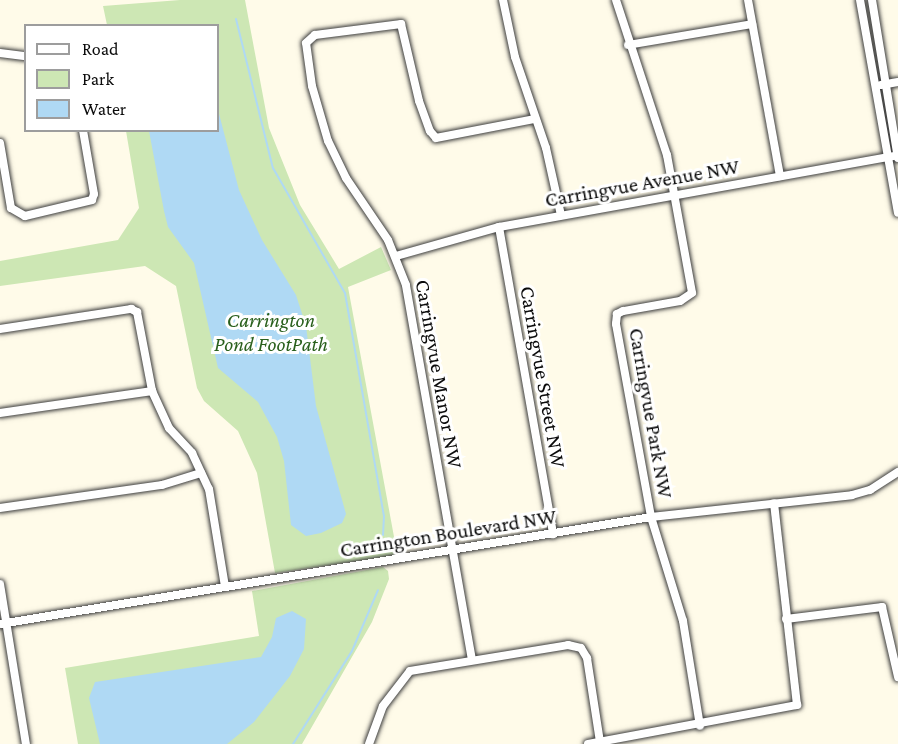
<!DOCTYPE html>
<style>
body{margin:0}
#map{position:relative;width:898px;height:744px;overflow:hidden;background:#fffbe9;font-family:"Crimson Pro",serif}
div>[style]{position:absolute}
.green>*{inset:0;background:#cde7b4}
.water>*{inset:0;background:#afd9f4}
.stream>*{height:2px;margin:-1px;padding:0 1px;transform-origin:1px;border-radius:1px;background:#afd9f4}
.roads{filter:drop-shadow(0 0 2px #3e3e3e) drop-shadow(0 0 2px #3e3e3e)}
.minor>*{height:8px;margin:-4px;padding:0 4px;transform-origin:4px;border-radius:4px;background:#fff}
span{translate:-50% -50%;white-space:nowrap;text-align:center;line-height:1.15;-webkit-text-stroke:6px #fff;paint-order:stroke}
.street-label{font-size:21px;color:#0b0b0b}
.park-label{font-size:21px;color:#2a601d;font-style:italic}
.legend{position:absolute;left:24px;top:24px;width:195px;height:108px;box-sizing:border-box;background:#fff;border:2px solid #9d9d9d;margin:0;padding:8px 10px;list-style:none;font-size:18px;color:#0b0b0b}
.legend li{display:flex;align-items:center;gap:12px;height:30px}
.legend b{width:30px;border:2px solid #9d9d9d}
</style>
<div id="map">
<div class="green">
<div style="clip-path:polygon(180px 0,245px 0,269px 128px,300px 205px,339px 269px,381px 247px,391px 270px,348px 287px,397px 553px,390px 556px,275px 573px,257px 473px,238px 431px,204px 401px,197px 388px,176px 286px,145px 266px,0 286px,0 261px,118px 240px,139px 208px,126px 131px,218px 130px,218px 26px,107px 25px,103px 6px)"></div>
<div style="clip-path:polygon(383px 567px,388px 571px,389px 579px,372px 622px,302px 744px,78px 744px,65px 668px,259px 636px,252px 591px)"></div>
</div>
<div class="water">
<div style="clip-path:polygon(218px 110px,239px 190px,262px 240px,296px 295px,306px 326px,316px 406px,346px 514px,342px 523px,321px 533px,306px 536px,291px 525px,284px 461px,277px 437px,258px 402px,218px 368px,194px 263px,168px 227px,164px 211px,149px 131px,218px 130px)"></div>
<div style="clip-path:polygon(292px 611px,306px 619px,304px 649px,290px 676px,254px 722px,227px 744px,100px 744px,89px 698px,95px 682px,261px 657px,272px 637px,276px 618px)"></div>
</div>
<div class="stream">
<div style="left:236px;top:19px;width:154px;rotate:76.1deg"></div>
<div style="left:273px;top:168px;width:144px;rotate:60.1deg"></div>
<div style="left:345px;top:293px;width:226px;rotate:80.1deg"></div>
<div style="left:384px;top:516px;width:19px;rotate:93deg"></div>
<div style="left:293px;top:744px;width:110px;rotate:-57.6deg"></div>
<div style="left:352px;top:651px;width:66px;rotate:-66.9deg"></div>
</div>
<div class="roads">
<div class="minor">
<div style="left:503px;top:0;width:58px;rotate:78.1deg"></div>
<div style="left:515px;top:57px;width:96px;rotate:71.2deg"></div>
<div style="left:546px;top:148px;width:69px;rotate:77.4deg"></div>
<div style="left:616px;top:0;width:163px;rotate:71.8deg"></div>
<div style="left:667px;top:155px;width:140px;rotate:79.7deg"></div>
<div style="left:692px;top:293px;width:14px;rotate:146deg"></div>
<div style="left:680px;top:301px;width:58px;rotate:170deg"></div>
<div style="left:623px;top:311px;width:7px;rotate:153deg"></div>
<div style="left:617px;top:314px;width:10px;rotate:96deg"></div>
<div style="left:616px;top:324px;width:196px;rotate:79.7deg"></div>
<div style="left:651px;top:517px;width:109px;rotate:72.9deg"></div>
<div style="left:683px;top:621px;width:106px;rotate:80.8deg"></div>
<div style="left:748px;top:0;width:179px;rotate:79.7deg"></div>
<div style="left:860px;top:0;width:216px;rotate:79.9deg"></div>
<div style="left:872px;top:0;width:160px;rotate:80.7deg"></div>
<div style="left:628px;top:45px;width:126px;rotate:-9.6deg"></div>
<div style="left:0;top:53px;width:26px;rotate:7deg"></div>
<div style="left:881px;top:85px;width:17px;rotate:-10deg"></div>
<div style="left:0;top:143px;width:66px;rotate:80.4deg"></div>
<div style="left:11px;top:208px;width:16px;rotate:30deg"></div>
<div style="left:25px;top:216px;width:69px;rotate:-13.4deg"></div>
<div style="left:92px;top:200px;width:6px;rotate:-72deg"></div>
<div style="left:94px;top:194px;width:65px;rotate:-99.8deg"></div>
<div style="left:499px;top:227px;width:312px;rotate:80deg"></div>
<div style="left:396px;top:256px;width:107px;rotate:-15.7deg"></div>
<div style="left:499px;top:227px;width:405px;rotate:-10.2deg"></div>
<div style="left:0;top:329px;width:133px;rotate:-8.7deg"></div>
<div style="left:131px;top:309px;width:7px;rotate:27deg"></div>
<div style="left:137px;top:312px;width:80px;rotate:79.2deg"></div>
<div style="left:152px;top:391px;width:41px;rotate:65.3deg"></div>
<div style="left:169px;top:428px;width:34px;rotate:47deg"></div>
<div style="left:192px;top:453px;width:40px;rotate:65deg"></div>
<div style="left:209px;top:489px;width:99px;rotate:80.7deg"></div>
<div style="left:0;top:413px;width:154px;rotate:-8.2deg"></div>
<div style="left:0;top:508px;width:164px;rotate:-8.1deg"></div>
<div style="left:162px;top:485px;width:41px;rotate:-17.1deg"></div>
<div style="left:0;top:584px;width:162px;rotate:80.8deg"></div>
<div style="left:786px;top:619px;width:97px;rotate:-7.1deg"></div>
<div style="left:882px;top:607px;width:72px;rotate:77.1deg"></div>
<div style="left:0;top:624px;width:660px;rotate:-9.33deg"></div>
<div style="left:651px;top:517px;width:202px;rotate:-6.2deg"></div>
<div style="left:852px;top:495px;width:19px;rotate:-16deg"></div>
<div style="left:870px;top:490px;width:33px;rotate:-33deg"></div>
<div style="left:472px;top:660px;width:381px;rotate:-100deg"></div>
<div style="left:406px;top:285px;width:48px;rotate:-111.8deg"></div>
<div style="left:388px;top:240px;width:75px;rotate:-124.1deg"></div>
<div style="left:346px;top:178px;width:41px;rotate:-115.9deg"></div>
<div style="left:328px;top:141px;width:57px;rotate:-106.2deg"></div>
<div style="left:312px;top:86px;width:43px;rotate:-97.9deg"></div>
<div style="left:306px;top:43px;width:12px;rotate:-42deg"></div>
<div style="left:315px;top:35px;width:87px;rotate:-7.3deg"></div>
<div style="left:401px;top:24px;width:79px;rotate:76.8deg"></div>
<div style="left:419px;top:101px;width:32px;rotate:70deg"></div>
<div style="left:430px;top:131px;width:9px;rotate:49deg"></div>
<div style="left:436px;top:138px;width:101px;rotate:-10.9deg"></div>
<div style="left:369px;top:744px;width:40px;rotate:-69.8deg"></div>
<div style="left:383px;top:706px;width:44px;rotate:-52.4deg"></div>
<div style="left:410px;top:671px;width:160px;rotate:-9.3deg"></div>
<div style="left:568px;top:645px;width:13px;rotate:13deg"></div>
<div style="left:581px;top:648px;width:12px;rotate:59deg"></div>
<div style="left:587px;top:658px;width:85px;rotate:81.2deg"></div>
<div style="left:588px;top:744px;width:213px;rotate:-10.6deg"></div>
<div style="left:797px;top:705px;width:203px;rotate:-96.5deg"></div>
</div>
</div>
<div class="street-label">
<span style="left:642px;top:183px;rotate:-10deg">Carringvue Avenue NW</span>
<span style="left:439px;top:374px;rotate:80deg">Carringvue Manor NW</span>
<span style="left:543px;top:377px;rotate:80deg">Carringvue Street NW</span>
<span style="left:651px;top:413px;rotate:80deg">Carringvue Park NW</span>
<span style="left:448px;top:533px;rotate:-9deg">Carrington Boulevard NW</span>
</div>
<div class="park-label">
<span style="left:271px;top:332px">Carrington<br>Pond FootPath</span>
</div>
<ul class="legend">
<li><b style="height:8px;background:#fff"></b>Road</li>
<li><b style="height:16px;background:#cde7b4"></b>Park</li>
<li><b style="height:16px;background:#afd9f4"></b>Water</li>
</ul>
</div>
